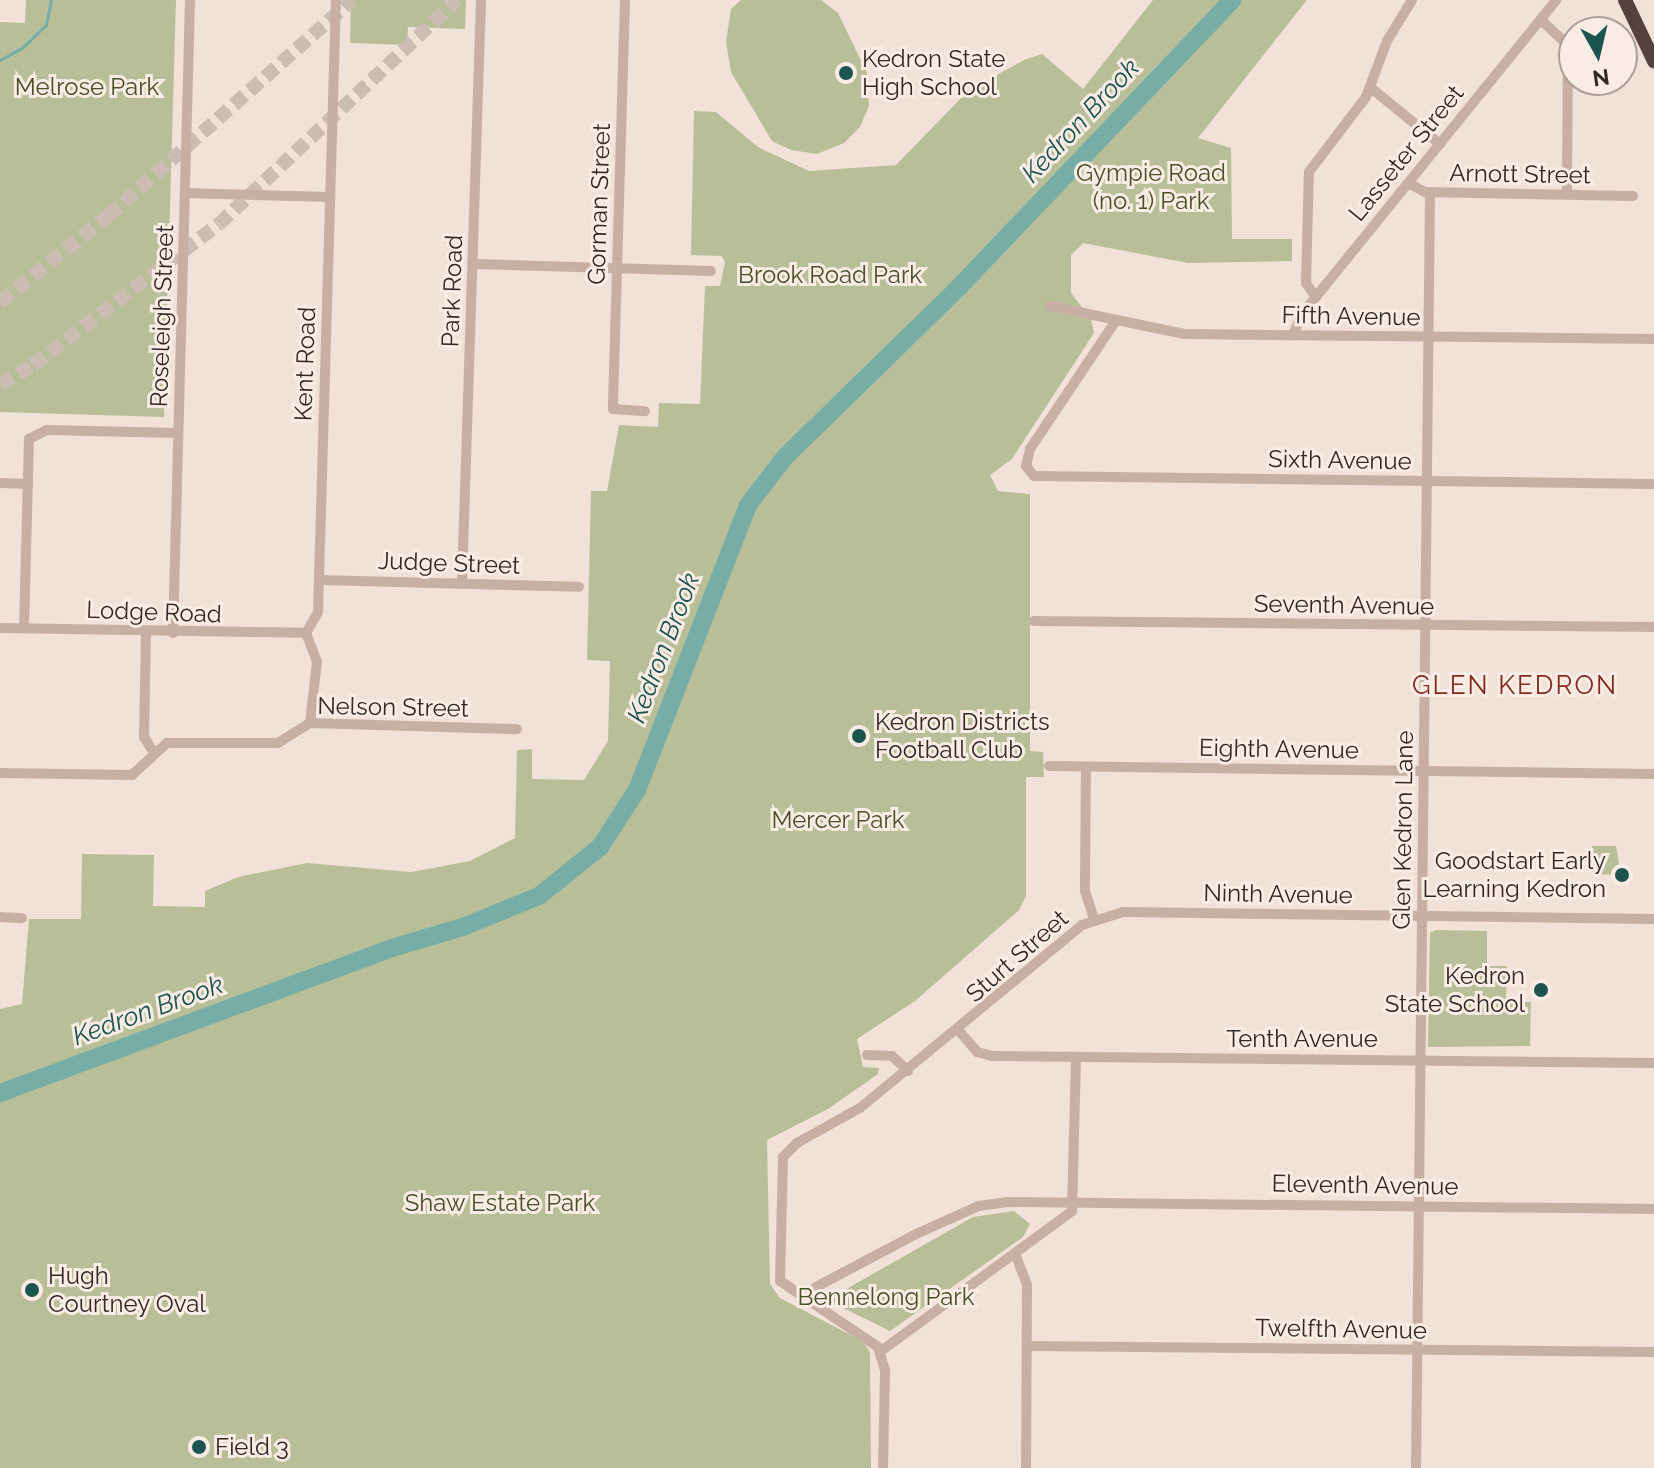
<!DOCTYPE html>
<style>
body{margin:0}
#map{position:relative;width:1654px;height:1468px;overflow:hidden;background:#f1e1d8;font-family:Raleway,sans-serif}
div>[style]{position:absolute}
.green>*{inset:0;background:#b8bf98}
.stream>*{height:3px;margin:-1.5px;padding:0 1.5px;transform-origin:1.5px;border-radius:1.5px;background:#77ada7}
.river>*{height:18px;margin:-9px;padding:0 9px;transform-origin:9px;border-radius:9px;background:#77ada7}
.highway-tunnel>*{height:14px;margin-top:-7px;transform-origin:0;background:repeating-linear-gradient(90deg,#cbbcb4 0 14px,transparent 0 21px)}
.minor>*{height:10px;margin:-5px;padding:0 5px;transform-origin:5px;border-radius:5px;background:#c8afa4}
.highway>*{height:14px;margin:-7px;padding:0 7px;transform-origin:7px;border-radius:7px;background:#54413d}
.dots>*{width:22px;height:22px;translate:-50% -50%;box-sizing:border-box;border:4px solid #f9ece4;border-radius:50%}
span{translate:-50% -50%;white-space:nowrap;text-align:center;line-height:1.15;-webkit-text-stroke:6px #f9ece4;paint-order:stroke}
.poi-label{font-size:24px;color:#342826}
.left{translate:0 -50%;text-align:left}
.right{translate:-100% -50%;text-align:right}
.park-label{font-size:24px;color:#49512a}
.street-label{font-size:24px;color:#342826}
.water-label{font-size:26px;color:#1c5450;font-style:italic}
.neighbourhood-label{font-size:26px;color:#822920;letter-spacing:2px}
.north{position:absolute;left:1558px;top:16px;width:80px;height:80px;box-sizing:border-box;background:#f9ece4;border:2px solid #aa9e98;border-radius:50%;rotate:172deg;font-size:22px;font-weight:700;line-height:32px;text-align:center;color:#342826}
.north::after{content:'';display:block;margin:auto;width:28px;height:36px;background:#1c5450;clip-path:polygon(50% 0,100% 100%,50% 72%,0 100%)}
</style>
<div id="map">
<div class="green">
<div style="clip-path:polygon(26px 0,176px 0,164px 417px,0 412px,0 22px,25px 23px)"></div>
<div style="clip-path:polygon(351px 0,466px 0,465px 29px,408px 27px,407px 45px,350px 43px)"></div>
<div style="clip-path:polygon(741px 0,821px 0,838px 13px,867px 73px,869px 106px,860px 127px,844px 143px,817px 154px,791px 150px,772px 141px,731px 72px,726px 42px,731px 9px)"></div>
<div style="clip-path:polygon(1153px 0,1307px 0,1198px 138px,1231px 148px,1232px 239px,1292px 239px,1292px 261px,1188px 263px,1083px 243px,1071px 255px,1071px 293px,1091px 319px,1094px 333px,1012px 459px,990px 475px,998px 491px,1030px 494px,1030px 751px,1043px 752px,1044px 777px,1026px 777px,1026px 896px,1019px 910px,915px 1001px,857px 1039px,863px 1067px,879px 1068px,878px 1074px,828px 1109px,767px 1140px,770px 1284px,780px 1298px,862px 1341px,870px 1352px,871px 1468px,0 1468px,0 1009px,22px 1004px,29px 919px,81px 919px,82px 854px,154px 855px,153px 906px,205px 907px,205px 891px,238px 877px,307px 863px,411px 872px,470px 861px,515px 838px,517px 750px,532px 749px,532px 779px,584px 780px,608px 741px,610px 661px,587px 660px,591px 491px,607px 491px,619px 425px,658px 427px,659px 403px,700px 404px,705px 286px,720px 286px,725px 262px,722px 256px,691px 255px,694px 111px,716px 112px,758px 147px,809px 171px,896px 165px,968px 91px,1024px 60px,1042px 54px,1083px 89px)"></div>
<div style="clip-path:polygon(1592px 846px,1616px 846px,1621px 874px,1593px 875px)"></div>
<div style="clip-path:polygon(1436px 930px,1487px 931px,1487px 966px,1507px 966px,1506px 1002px,1531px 1002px,1530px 1046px,1428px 1047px,1430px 933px)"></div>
<div style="clip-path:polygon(1014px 1211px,1030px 1224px,1023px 1237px,890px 1331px,827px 1300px,973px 1217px)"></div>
</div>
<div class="stream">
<div style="left:0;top:60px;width:26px;rotate:-29deg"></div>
<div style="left:23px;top:47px;width:32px;rotate:-44deg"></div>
<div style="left:46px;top:25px;width:25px;rotate:-79deg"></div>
</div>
<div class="river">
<div style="left:0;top:1093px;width:418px;rotate:-20.3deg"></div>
<div style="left:392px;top:948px;width:74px;rotate:-16.5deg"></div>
<div style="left:463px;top:927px;width:82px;rotate:-22.2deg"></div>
<div style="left:539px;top:896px;width:78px;rotate:-38.8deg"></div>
<div style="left:600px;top:847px;width:68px;rotate:-57deg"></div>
<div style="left:637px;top:790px;width:306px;rotate:-68.7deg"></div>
<div style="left:748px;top:505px;width:61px;rotate:-52.4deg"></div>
<div style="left:785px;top:457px;width:245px;rotate:-44.3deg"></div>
<div style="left:960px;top:286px;width:395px;rotate:-46.4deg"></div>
</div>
<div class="highway-tunnel">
<div style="left:0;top:302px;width:138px;rotate:-38.5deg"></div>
<div style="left:108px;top:216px;width:326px;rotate:-41.5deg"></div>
<div style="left:0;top:384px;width:38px;rotate:-30deg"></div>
<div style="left:33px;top:365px;width:233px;rotate:-37.2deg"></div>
<div style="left:219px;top:224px;width:327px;rotate:-43.3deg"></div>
</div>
<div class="minor">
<div style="left:625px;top:0;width:409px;rotate:91.7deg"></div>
<div style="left:613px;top:409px;width:32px;rotate:4deg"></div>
<div style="left:1541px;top:20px;width:37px;rotate:43deg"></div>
<div style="left:1568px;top:45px;width:150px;rotate:90.4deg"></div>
<div style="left:1371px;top:88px;width:89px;rotate:39.1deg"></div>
<div style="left:1408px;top:183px;width:19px;rotate:28deg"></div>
<div style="left:1425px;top:192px;width:208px;rotate:1.1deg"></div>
<div style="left:185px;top:193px;width:145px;rotate:1.6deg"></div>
<div style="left:473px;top:264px;width:238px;rotate:1.7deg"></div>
<div style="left:1316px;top:297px;width:17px;rotate:-126deg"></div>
<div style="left:1306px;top:283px;width:111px;rotate:-88.5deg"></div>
<div style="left:1309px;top:172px;width:94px;rotate:-52.8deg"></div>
<div style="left:1366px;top:97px;width:60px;rotate:-69.4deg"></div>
<div style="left:1387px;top:41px;width:48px;rotate:-58.6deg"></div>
<div style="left:1050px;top:306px;width:137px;rotate:11.8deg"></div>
<div style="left:1184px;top:334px;width:470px;rotate:0.6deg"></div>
<div style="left:1115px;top:322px;width:153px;rotate:123.8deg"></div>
<div style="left:1030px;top:449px;width:17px;rotate:103deg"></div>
<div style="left:1026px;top:466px;width:13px;rotate:51deg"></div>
<div style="left:1034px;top:476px;width:620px;rotate:0.74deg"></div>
<div style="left:1293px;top:335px;width:23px;rotate:-67deg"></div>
<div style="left:1302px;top:314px;width:404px;rotate:-51deg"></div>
<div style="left:0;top:483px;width:28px;rotate:2deg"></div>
<div style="left:319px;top:580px;width:260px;rotate:1.5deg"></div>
<div style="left:462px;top:582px;width:582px;rotate:-88.13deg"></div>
<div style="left:1034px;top:621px;width:620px;rotate:0.55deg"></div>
<div style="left:0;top:628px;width:306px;rotate:0.9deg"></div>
<div style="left:24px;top:628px;width:189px;rotate:-88.5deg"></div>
<div style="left:29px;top:439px;width:20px;rotate:-27deg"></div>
<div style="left:47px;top:430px;width:131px;rotate:1.3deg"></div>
<div style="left:146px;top:632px;width:105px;rotate:91.1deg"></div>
<div style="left:144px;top:737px;width:19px;rotate:58deg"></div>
<div style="left:173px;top:633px;width:633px;rotate:-88.46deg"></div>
<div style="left:306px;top:633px;width:24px;rotate:-60deg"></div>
<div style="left:318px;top:612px;width:612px;rotate:-88.32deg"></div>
<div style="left:306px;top:633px;width:30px;rotate:69deg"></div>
<div style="left:317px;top:661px;width:62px;rotate:96.4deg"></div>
<div style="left:1049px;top:766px;width:605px;rotate:0.76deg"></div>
<div style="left:1086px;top:767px;width:124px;rotate:90.5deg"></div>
<div style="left:1085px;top:891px;width:28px;rotate:72deg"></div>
<div style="left:0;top:773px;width:132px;rotate:0.9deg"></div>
<div style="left:132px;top:775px;width:47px;rotate:-42.4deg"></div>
<div style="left:167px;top:743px;width:111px"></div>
<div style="left:278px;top:743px;width:38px;rotate:-32deg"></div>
<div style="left:310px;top:723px;width:207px;rotate:1.7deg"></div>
<div style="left:0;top:917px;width:22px;rotate:3deg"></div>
<div style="left:959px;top:1031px;width:28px;rotate:49deg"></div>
<div style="left:977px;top:1052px;width:16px;rotate:15deg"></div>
<div style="left:992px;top:1056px;width:662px;rotate:0.61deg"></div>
<div style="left:867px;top:1055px;width:25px;rotate:2deg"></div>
<div style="left:892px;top:1056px;width:22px;rotate:43deg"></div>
<div style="left:1016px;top:1256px;width:31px;rotate:69deg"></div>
<div style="left:1027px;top:1285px;width:183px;rotate:90.3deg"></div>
<div style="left:803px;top:1300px;width:18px;rotate:-45deg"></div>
<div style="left:816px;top:1287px;width:113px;rotate:-27.9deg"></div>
<div style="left:916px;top:1234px;width:69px;rotate:-24deg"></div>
<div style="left:979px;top:1206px;width:27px;rotate:-8deg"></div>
<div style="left:1006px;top:1202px;width:648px;rotate:0.62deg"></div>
<div style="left:1027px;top:1346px;width:627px;rotate:0.55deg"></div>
<div style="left:881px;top:1351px;width:237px;rotate:-36.2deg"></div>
<div style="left:1072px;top:1211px;width:154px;rotate:-88.5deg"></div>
<div style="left:883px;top:1468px;width:98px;rotate:-88.8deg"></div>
<div style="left:885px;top:1370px;width:24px;rotate:-107deg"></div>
<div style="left:878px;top:1347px;width:118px;rotate:-146deg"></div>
<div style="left:780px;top:1281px;width:124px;rotate:-88.6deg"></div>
<div style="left:783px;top:1157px;width:20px;rotate:-45deg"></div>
<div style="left:797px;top:1143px;width:72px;rotate:-29.1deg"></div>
<div style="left:860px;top:1108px;width:288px;rotate:-39.5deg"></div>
<div style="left:1082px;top:925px;width:43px;rotate:-17.6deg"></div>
<div style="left:1123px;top:912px;width:531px;rotate:0.76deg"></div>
<div style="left:1416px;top:1468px;width:1275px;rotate:-89.37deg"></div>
</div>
<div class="highway">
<div style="left:1625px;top:0;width:68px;rotate:64.6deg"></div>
</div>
<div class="dots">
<div style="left:846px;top:73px;background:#1c5450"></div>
<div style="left:859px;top:736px;background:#1c5450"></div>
<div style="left:1622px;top:875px;background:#1c5450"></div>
<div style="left:1541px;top:990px;background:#1c5450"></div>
<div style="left:32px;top:1290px;background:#1c5450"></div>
<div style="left:199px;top:1447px;background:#1c5450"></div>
</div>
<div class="poi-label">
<span class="left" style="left:862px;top:73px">Kedron State<br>High School</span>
<span class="left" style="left:875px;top:736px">Kedron Districts<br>Football Club</span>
<span class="right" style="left:1606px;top:875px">Goodstart Early<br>Learning Kedron</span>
<span class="right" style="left:1525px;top:990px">Kedron<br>State School</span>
<span class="left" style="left:48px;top:1290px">Hugh<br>Courtney Oval</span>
<span class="left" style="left:215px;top:1447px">Field 3</span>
</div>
<div class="park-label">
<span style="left:87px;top:87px">Melrose Park</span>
<span style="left:1151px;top:187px">Gympie Road<br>(no. 1) Park</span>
<span style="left:830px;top:275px">Brook Road Park</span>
<span style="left:838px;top:820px">Mercer Park</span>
<span style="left:500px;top:1203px">Shaw Estate Park</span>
<span style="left:886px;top:1297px">Bennelong Park</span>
</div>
<div class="street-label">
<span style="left:1406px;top:153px;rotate:-51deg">Lasseter Street</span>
<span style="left:1520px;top:174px;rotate:1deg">Arnott Street</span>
<span style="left:599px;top:204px;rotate:-88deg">Gorman Street</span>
<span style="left:452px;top:291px;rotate:-88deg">Park Road</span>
<span style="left:162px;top:316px;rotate:-88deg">Roseleigh Street</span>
<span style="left:1351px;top:316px;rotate:1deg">Fifth Avenue</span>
<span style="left:305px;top:364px;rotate:-88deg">Kent Road</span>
<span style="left:1340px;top:460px;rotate:1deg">Sixth Avenue</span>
<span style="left:449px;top:563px;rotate:2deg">Judge Street</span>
<span style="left:1344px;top:605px;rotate:1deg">Seventh Avenue</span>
<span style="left:154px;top:612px;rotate:2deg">Lodge Road</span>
<span style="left:393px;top:707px;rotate:1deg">Nelson Street</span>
<span style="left:1279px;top:749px;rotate:1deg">Eighth Avenue</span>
<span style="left:1403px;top:830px;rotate:-89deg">Glen Kedron Lane</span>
<span style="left:1278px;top:894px;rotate:1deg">Ninth Avenue</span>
<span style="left:1017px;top:956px;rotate:-41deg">Sturt Street</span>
<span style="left:1302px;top:1039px">Tenth Avenue</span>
<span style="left:1365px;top:1185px;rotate:1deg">Eleventh Avenue</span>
<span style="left:1341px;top:1329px;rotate:1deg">Twelfth Avenue</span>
</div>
<div class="water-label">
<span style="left:1081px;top:121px;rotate:-47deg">Kedron Brook</span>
<span style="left:664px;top:648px;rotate:-69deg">Kedron Brook</span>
<span style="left:148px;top:1011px;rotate:-20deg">Kedron Brook</span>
</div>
<div class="neighbourhood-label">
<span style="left:1515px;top:686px">GLEN KEDRON</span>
</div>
<div class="north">N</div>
</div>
